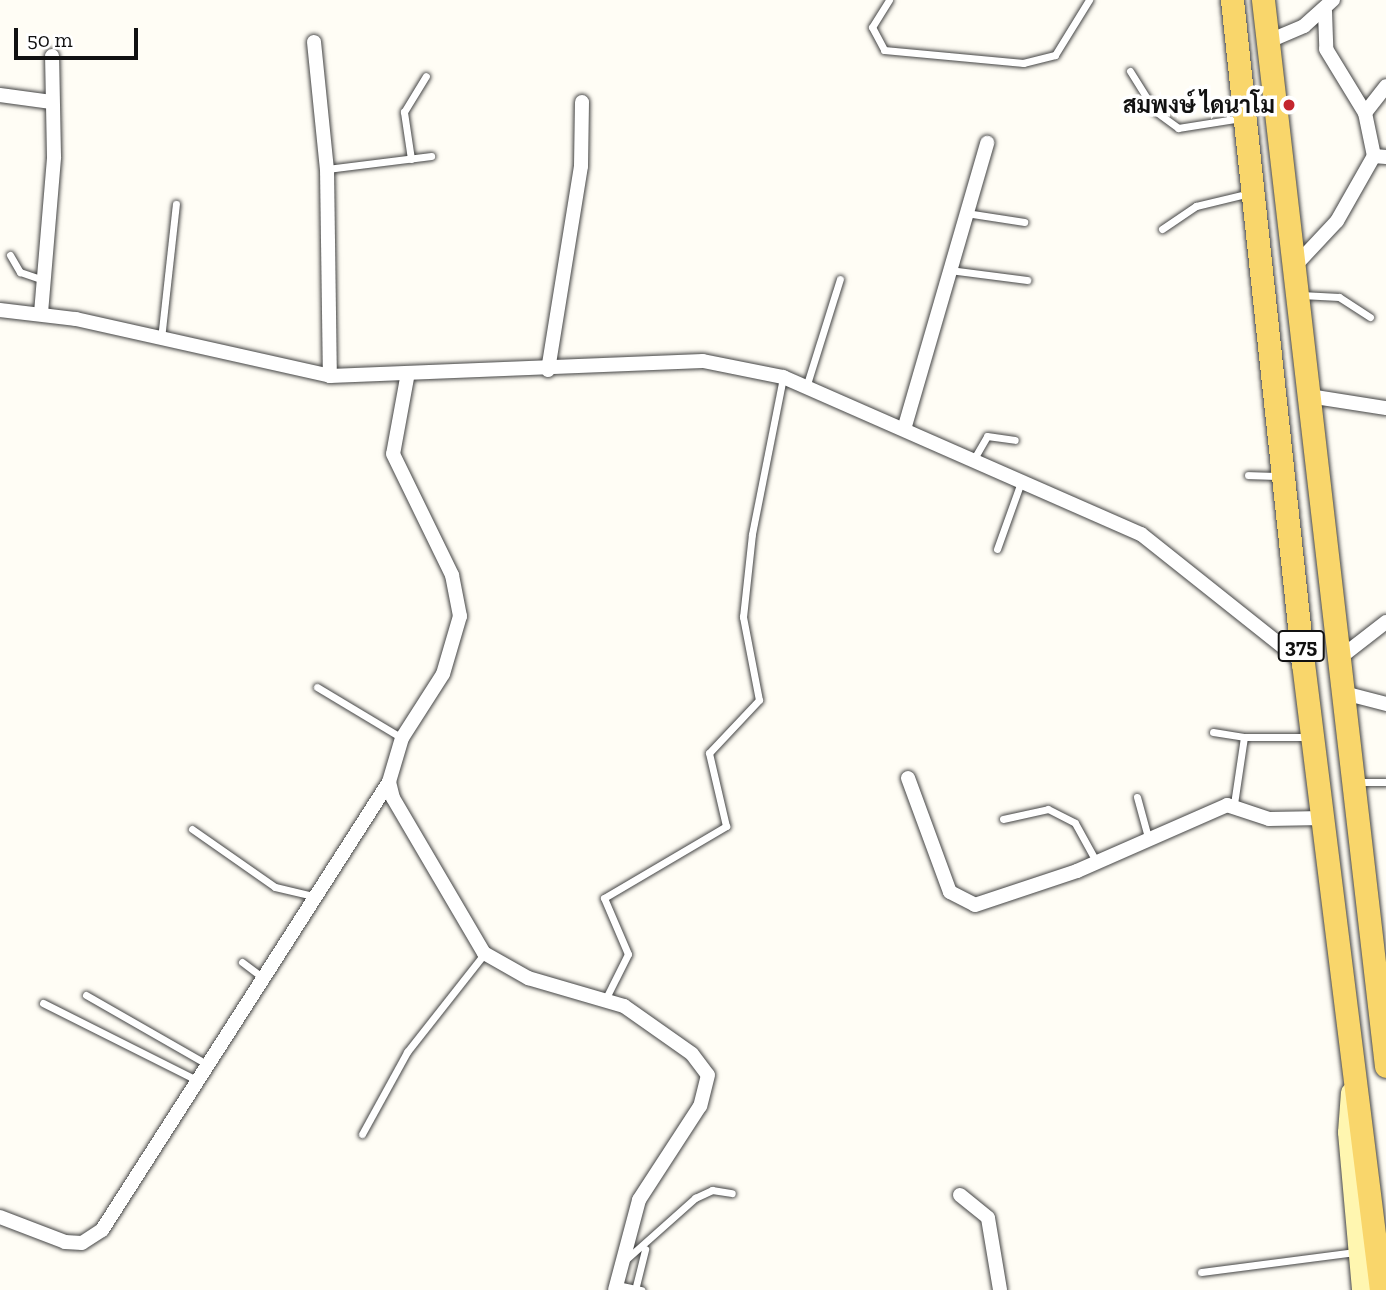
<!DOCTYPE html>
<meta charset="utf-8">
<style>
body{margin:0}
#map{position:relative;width:1386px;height:1290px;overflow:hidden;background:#fffdf5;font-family:"Zilla Slab",Sarabun,serif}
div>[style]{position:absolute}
.roads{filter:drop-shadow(0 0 2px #444) drop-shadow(0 0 2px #444)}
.service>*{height:7px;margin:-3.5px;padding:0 3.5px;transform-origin:3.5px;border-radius:3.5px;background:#fff}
.minor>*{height:14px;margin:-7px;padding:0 7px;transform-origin:7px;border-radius:7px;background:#fff}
.secondary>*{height:19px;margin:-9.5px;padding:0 9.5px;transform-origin:9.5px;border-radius:9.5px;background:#fff6b0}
.primary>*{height:23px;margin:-11.5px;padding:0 11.5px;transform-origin:11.5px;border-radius:11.5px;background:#f9d66b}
.dots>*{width:19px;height:19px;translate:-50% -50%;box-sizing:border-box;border:4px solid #fff;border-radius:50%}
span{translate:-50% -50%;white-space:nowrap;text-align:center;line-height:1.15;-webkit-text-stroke:7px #fff;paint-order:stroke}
.shield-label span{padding:2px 5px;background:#fff;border:2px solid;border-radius:5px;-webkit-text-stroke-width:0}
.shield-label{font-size:21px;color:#111;font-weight:700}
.poi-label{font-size:23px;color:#111;font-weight:700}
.right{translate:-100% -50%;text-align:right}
.scale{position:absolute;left:14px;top:28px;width:124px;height:32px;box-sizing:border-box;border:4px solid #111;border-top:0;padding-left:9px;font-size:21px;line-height:24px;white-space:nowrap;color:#111;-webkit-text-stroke:5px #fff;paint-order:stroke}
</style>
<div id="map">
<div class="roads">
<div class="service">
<div style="left:889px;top:0;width:32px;rotate:122deg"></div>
<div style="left:872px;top:27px;width:26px;rotate:62deg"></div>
<div style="left:884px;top:50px;width:140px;rotate:5.3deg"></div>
<div style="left:1023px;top:63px;width:33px;rotate:-14deg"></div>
<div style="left:1055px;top:55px;width:65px;rotate:-58.3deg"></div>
<div style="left:1130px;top:71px;width:47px;rotate:58deg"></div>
<div style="left:1155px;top:111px;width:29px;rotate:36deg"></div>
<div style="left:1178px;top:128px;width:64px;rotate:-9deg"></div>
<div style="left:411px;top:159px;width:48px;rotate:-98.5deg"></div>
<div style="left:404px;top:112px;width:42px;rotate:-58.6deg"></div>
<div style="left:327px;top:169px;width:105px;rotate:-7.1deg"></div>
<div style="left:966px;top:213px;width:59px;rotate:8.8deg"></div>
<div style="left:1162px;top:229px;width:41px;rotate:-34.1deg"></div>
<div style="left:1196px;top:206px;width:56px;rotate:-13.5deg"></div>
<div style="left:10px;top:255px;width:20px;rotate:60deg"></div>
<div style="left:20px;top:272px;width:24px;rotate:19deg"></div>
<div style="left:949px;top:270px;width:79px;rotate:7.3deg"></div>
<div style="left:1301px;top:295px;width:38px;rotate:3deg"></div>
<div style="left:1339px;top:297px;width:37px;rotate:33deg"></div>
<div style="left:161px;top:339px;width:136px;rotate:-83.7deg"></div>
<div style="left:807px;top:384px;width:110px;rotate:-72.6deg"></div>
<div style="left:975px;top:457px;width:24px;rotate:-60deg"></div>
<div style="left:987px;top:436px;width:28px;rotate:8deg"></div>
<div style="left:1248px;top:475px;width:33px;rotate:2deg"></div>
<div style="left:997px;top:549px;width:74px;rotate:-70.3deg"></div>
<div style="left:317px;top:687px;width:99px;rotate:31deg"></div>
<div style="left:1213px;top:732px;width:31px;rotate:9deg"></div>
<div style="left:1244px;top:737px;width:68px;rotate:98.5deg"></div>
<div style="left:1244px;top:737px;width:66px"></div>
<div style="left:1357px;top:782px;width:29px"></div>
<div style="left:1137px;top:797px;width:46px;rotate:74.7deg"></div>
<div style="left:1003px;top:819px;width:46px;rotate:-12.5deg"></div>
<div style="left:1048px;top:809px;width:30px;rotate:27deg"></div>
<div style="left:1075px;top:823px;width:46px;rotate:61.2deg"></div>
<div style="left:192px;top:829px;width:101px;rotate:34.9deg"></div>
<div style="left:275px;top:887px;width:43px;rotate:13.4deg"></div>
<div style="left:242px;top:962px;width:26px;rotate:37deg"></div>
<div style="left:86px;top:995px;width:141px;rotate:29.8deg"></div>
<div style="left:606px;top:998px;width:49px;rotate:-63.4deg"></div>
<div style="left:628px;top:954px;width:61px;rotate:-113.2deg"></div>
<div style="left:604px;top:898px;width:142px;rotate:-30.5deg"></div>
<div style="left:726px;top:826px;width:75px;rotate:-103.1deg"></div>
<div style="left:709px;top:753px;width:73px;rotate:-46.7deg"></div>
<div style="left:759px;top:700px;width:85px;rotate:-100.9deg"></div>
<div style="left:743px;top:617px;width:83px;rotate:-83.8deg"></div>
<div style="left:752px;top:534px;width:160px;rotate:-78.8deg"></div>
<div style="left:43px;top:1003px;width:172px;rotate:26.6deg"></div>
<div style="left:362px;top:1134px;width:94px;rotate:-61.2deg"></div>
<div style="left:407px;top:1052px;width:125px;rotate:-51.8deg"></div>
<div style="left:622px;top:1263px;width:98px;rotate:-41.7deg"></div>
<div style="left:695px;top:1198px;width:19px;rotate:-25deg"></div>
<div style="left:712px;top:1190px;width:20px;rotate:9deg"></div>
<div style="left:1201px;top:1272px;width:156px;rotate:-7.4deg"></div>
<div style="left:617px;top:1285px;width:25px;rotate:12deg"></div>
<div style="left:636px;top:1286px;width:38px;rotate:-76deg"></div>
</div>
<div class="minor">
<div style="left:1325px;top:11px;width:38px;rotate:88deg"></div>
<div style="left:1326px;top:49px;width:75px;rotate:58.6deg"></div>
<div style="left:1269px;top:41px;width:38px;rotate:-23deg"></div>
<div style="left:1304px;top:26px;width:39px;rotate:-42deg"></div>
<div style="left:314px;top:42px;width:128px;rotate:84.2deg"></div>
<div style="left:327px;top:169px;width:207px;rotate:89.2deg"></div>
<div style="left:0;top:95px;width:52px;rotate:7.7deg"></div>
<div style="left:1374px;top:156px;width:44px;rotate:-101.8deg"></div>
<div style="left:1365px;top:113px;width:34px;rotate:-52deg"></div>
<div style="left:1293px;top:268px;width:64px;rotate:-46.9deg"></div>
<div style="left:1337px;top:221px;width:75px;rotate:-60.4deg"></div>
<div style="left:1374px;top:156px;width:12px;rotate:5deg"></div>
<div style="left:0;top:310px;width:77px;rotate:6.8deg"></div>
<div style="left:76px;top:319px;width:260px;rotate:12.6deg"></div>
<div style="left:330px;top:376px;width:373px;rotate:-2.3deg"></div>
<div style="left:703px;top:361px;width:82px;rotate:11.3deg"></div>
<div style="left:783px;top:377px;width:391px;rotate:23.7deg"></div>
<div style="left:1141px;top:534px;width:207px;rotate:38.5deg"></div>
<div style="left:41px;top:313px;width:157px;rotate:-85.2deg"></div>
<div style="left:54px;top:157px;width:101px;rotate:-91.1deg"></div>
<div style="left:548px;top:370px;width:207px;rotate:-80.8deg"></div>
<div style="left:581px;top:166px;width:64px;rotate:-89.1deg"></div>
<div style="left:407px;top:378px;width:77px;rotate:100.4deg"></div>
<div style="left:393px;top:454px;width:135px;rotate:64deg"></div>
<div style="left:452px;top:575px;width:42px;rotate:79deg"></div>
<div style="left:460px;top:616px;width:60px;rotate:106.3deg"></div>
<div style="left:443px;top:674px;width:76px;rotate:122.6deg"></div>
<div style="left:402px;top:738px;width:46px;rotate:106.5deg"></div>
<div style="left:389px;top:782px;width:16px;rotate:76deg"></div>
<div style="left:393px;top:798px;width:180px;rotate:59.6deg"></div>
<div style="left:484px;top:953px;width:51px;rotate:29.6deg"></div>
<div style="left:528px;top:978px;width:100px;rotate:16.3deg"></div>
<div style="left:624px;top:1006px;width:83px;rotate:35.2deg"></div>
<div style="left:692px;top:1054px;width:26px;rotate:53deg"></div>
<div style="left:708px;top:1075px;width:32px;rotate:104deg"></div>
<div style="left:700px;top:1106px;width:112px;rotate:123deg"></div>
<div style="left:639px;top:1200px;width:93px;rotate:104.9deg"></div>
<div style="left:1309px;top:396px;width:78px;rotate:8.9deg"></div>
<div style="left:905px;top:426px;width:295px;rotate:-73.8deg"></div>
<div style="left:1337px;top:660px;width:62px;rotate:-37.8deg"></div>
<div style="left:1340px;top:692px;width:48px;rotate:14.6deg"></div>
<div style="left:908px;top:778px;width:121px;rotate:69.8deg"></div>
<div style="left:950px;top:892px;width:28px;rotate:27deg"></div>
<div style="left:975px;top:905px;width:108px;rotate:-18.4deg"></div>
<div style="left:1077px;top:871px;width:164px;rotate:-23.7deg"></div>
<div style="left:1227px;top:805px;width:44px;rotate:18.4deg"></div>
<div style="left:1269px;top:819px;width:54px;rotate:-1.1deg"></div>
<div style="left:960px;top:1195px;width:36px;rotate:39deg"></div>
<div style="left:988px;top:1218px;width:73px;rotate:80.5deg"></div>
<div style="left:0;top:1217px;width:70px;rotate:21deg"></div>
<div style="left:65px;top:1242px;width:17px;rotate:3deg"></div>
<div style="left:82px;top:1243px;width:24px;rotate:-33deg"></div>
<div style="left:102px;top:1230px;width:532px;rotate:-57.36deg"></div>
</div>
<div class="secondary">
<div style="left:1350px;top:1092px;width:40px;rotate:94.3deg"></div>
<div style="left:1347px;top:1132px;width:159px;rotate:84.9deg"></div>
</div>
<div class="primary">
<div style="left:1232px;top:0;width:667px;rotate:83.89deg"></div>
<div style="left:1303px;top:663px;width:632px;rotate:82.91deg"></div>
<div style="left:1263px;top:0;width:1073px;rotate:83.42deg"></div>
</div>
</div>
<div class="dots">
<div style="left:1289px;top:105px;background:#c4262e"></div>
</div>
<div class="shield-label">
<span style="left:1301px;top:646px">375</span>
</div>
<div class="poi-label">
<span class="right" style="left:1275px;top:105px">สมพงษ์ ไดนาโม</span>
</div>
<div class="scale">50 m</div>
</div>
